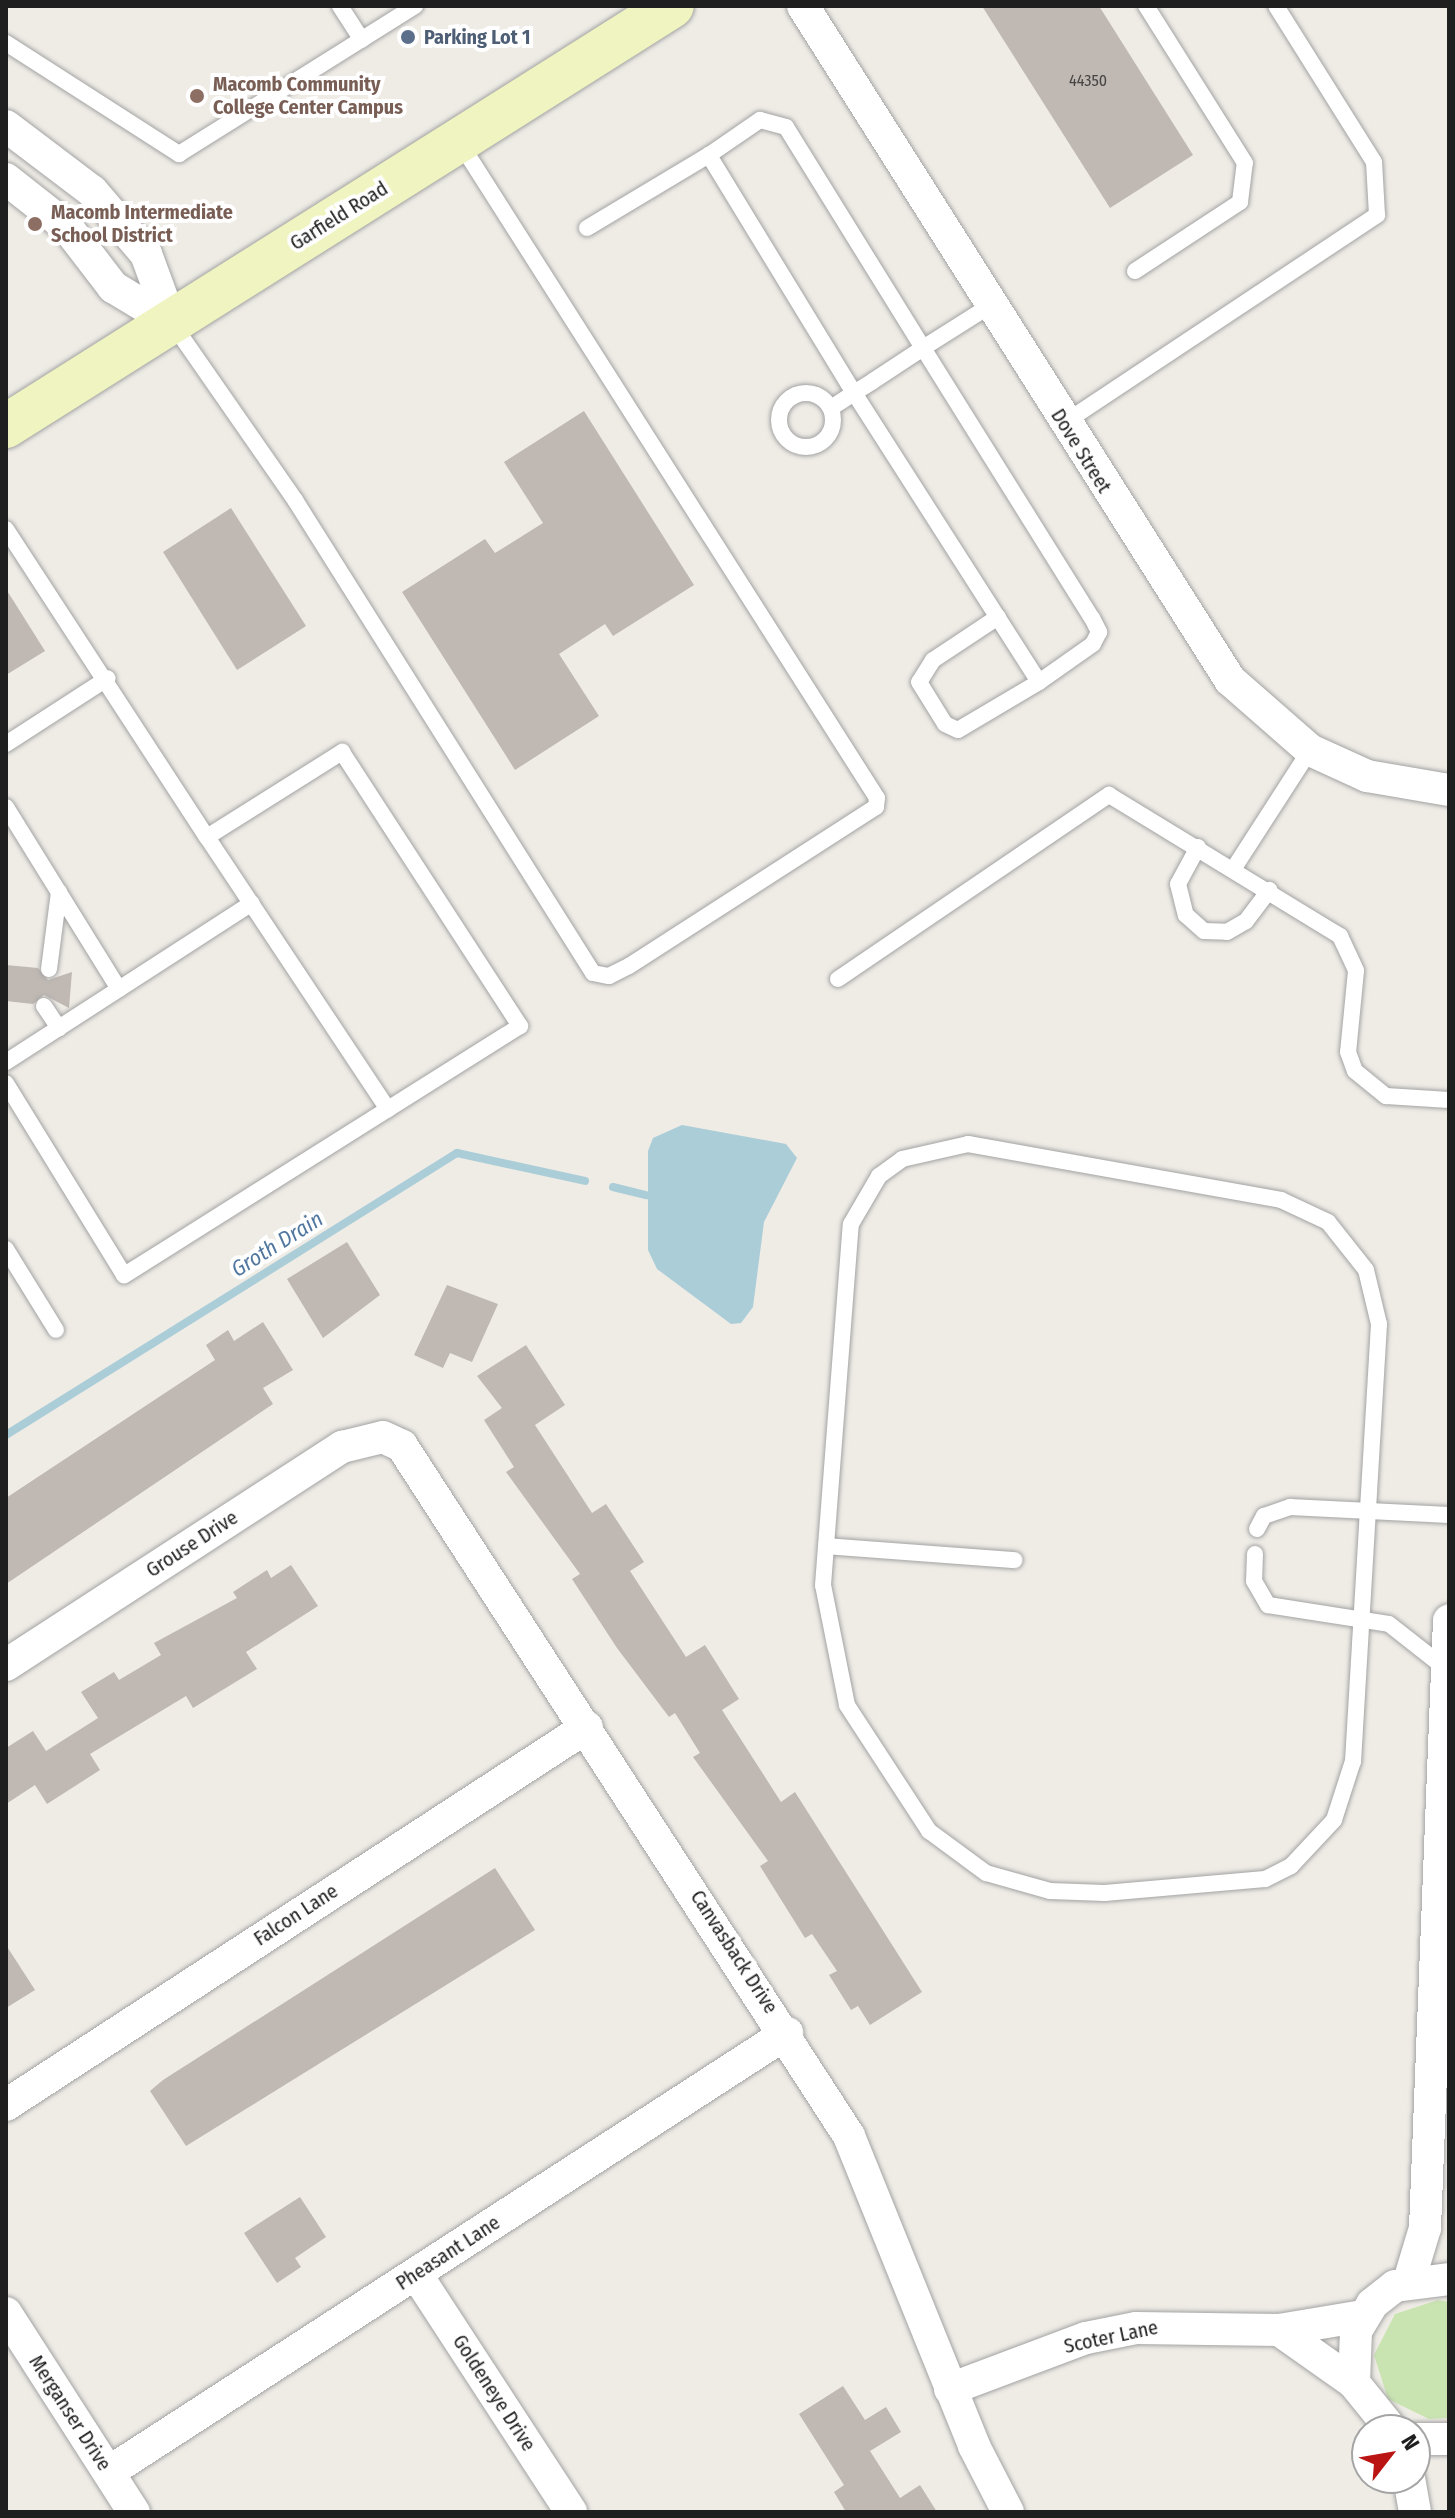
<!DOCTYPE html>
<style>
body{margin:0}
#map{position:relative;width:1455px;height:2518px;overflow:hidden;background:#efece6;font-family:"Fira Sans Condensed",sans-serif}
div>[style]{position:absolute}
.grass>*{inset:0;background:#c9e4b1}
.water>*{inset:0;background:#abcdd8}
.stream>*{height:8px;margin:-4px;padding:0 4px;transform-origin:4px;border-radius:4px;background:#abcdd8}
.building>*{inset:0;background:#bfb8b3}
.roads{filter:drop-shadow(0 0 2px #a3a3a3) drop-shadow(0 0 2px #a3a3a3)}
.lane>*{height:16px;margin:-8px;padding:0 8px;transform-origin:8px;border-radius:8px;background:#fff}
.lane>.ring{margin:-8px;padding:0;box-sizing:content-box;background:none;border:16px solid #fff;border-radius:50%}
.street>*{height:32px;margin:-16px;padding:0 16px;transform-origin:16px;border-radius:16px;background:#fff}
.secondary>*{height:44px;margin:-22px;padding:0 22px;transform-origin:22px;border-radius:22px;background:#f0f4c0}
.dots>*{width:22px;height:22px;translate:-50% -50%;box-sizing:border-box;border:4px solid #fff;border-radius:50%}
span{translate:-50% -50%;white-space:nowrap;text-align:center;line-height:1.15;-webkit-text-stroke:8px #fff;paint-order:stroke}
.number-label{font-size:16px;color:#474544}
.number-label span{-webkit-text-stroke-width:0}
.service-label{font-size:20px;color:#4e5e75;font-weight:700}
.left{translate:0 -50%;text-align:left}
.education-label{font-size:20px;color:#785e54;font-weight:700}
.street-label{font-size:20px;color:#1f1f1f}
.water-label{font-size:22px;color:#51779f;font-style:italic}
.frame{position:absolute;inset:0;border:8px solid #1f1f1f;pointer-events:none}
.north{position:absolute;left:1351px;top:2414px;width:80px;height:80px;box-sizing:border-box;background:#fff;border:2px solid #a5a5a5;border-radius:50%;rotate:59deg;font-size:22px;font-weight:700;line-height:32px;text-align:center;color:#1f1f1f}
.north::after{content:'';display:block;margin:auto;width:28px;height:36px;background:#bb1513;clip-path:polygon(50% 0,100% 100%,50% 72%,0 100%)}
</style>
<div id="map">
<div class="grass">
<div style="clip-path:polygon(1438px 2300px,1449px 2302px,1449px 2418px,1429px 2419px,1388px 2399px,1374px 2355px,1395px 2314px)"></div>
</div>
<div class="water">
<div style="clip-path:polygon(682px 1125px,786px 1144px,797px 1158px,764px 1222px,753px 1307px,741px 1323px,731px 1324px,657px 1269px,648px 1250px,648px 1151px,653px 1138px)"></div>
</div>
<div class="stream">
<div style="left:613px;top:1187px;width:34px;rotate:14deg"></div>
<div style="left:6px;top:1435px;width:532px;rotate:-32.02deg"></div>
<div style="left:457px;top:1153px;width:131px;rotate:12.3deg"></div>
</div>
<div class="building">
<div style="clip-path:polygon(982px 6px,1099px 6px,1193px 155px,1110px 208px)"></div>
<div style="clip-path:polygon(584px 411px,694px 585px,613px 636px,605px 624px,559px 654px,599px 716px,515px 770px,402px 592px,485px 539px,495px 553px,543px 523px,504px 462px)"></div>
<div style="clip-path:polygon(231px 508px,306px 626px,237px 670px,163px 552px)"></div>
<div style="clip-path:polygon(6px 589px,45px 651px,6px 675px)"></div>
<div style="clip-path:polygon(6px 965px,38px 968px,48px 980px,72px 972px,69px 1008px,44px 995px,33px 1004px,6px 1001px)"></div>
<div style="clip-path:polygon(347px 1242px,380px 1295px,323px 1338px,287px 1279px)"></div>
<div style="clip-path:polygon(447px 1285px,498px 1304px,472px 1362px,450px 1353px,443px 1368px,414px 1355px)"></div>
<div style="clip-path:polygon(263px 1322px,293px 1370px,263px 1388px,273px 1404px,6px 1584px,6px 1498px,215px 1360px,206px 1345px,228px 1330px,234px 1341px)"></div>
<div style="clip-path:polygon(526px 1345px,565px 1405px,535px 1425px,592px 1513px,606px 1504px,644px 1562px,630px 1571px,686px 1657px,705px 1645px,739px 1699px,722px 1710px,781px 1802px,795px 1792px,922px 1992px,870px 2025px,858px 2006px,851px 2010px,829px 1975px,837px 1971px,812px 1934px,805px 1938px,760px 1866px,768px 1861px,693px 1757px,700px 1753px,675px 1713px,669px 1717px,617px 1648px,572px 1579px,580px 1574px,506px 1472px,514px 1467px,484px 1420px,502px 1408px,477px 1376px)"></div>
<div style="clip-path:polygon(291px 1565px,318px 1606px,246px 1652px,257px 1669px,193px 1708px,186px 1696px,90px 1754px,100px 1770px,47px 1804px,35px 1785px,6px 1804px,6px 1748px,33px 1731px,46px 1751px,98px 1718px,81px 1692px,114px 1672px,119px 1680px,161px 1655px,154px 1643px,237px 1598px,233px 1592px,267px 1570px,271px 1578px)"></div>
<div style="clip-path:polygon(495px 1868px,535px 1930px,186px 2146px,150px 2091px,163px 2080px)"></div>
<div style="clip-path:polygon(6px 1945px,35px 1990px,6px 2008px)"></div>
<div style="clip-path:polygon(300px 2197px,326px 2237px,295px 2258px,301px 2267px,277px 2283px,244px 2233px)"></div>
<div style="clip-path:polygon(843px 2386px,865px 2420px,886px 2407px,901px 2432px,870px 2451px,900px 2498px,920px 2485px,937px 2512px,846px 2512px,834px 2492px,844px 2485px,799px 2414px)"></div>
</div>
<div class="roads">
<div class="lane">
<div style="left:340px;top:6px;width:40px;rotate:57.1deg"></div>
<div style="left:6px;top:43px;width:206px;rotate:32.7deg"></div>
<div style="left:179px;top:154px;width:279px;rotate:-32.1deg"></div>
<div style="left:587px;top:228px;width:142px;rotate:-30.9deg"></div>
<div style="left:1135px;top:271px;width:126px;rotate:-33.3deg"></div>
<div style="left:1240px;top:202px;width:39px;rotate:-83deg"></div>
<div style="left:1245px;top:163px;width:186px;rotate:-122.2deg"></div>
<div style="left:172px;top:323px;width:216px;rotate:55.2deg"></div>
<div style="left:295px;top:500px;width:559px;rotate:57.79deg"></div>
<div style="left:593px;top:973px;width:16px;rotate:11deg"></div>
<div style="left:609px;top:976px;width:22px;rotate:-27deg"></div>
<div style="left:629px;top:966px;width:294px;rotate:-32.8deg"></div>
<div style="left:876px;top:807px;width:9px;rotate:-84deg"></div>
<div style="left:877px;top:798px;width:776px;rotate:-122.48deg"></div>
<div class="ring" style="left:779px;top:393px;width:38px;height:38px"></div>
<div style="left:831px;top:408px;width:27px;rotate:-33deg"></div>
<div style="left:854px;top:393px;width:279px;rotate:-121.4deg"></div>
<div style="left:709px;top:155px;width:62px;rotate:-34.5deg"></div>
<div style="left:760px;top:120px;width:27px;rotate:15deg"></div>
<div style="left:786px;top:127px;width:260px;rotate:58.2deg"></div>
<div style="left:923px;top:348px;width:319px;rotate:58deg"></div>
<div style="left:1092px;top:618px;width:16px;rotate:63deg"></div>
<div style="left:1099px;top:632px;width:13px;rotate:117deg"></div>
<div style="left:1093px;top:644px;width:66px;rotate:144.9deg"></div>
<div style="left:1039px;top:682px;width:343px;rotate:-122.6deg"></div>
<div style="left:854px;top:393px;width:22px;rotate:-32deg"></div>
<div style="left:873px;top:381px;width:60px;rotate:-33.4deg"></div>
<div style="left:923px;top:348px;width:80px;rotate:-32.3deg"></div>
<div style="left:1064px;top:423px;width:376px;rotate:-33.6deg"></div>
<div style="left:1377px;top:215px;width:53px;rotate:-93.2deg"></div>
<div style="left:1374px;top:162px;width:184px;rotate:-122.1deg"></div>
<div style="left:6px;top:529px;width:368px;rotate:56.9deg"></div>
<div style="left:207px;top:837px;width:160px;rotate:-32.2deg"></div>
<div style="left:342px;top:752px;width:327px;rotate:57deg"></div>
<div style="left:520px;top:1026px;width:468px;rotate:147.8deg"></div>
<div style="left:124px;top:1275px;width:225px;rotate:-121.6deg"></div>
<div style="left:998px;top:617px;width:78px;rotate:146.5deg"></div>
<div style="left:933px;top:660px;width:26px;rotate:122deg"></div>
<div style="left:919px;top:682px;width:49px;rotate:58.2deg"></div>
<div style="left:945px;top:724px;width:14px;rotate:25deg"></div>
<div style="left:958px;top:730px;width:94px;rotate:-30.7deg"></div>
<div style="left:6px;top:744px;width:121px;rotate:-32.9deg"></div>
<div style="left:6px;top:807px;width:214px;rotate:58.2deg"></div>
<div style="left:119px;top:989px;width:135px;rotate:147.1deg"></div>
<div style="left:207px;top:837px;width:327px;rotate:56.4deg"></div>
<div style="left:1198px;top:847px;width:42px;rotate:118.4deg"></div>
<div style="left:1178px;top:884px;width:32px;rotate:76deg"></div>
<div style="left:1186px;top:915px;width:24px;rotate:42deg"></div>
<div style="left:1204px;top:931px;width:23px;rotate:2deg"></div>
<div style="left:1227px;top:932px;width:22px;rotate:-30deg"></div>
<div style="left:1246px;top:921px;width:39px;rotate:-53deg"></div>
<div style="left:1234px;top:868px;width:140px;rotate:-57.2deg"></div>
<div style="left:49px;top:969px;width:78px;rotate:-82.6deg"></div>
<div style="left:838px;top:979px;width:328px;rotate:-34.2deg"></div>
<div style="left:1109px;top:795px;width:271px;rotate:31.4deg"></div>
<div style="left:1340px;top:936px;width:38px;rotate:65deg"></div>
<div style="left:1356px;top:971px;width:81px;rotate:95.6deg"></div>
<div style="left:1348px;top:1052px;width:20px;rotate:70deg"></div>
<div style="left:1355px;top:1071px;width:40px;rotate:39deg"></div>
<div style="left:1386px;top:1096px;width:63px;rotate:3.6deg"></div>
<div style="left:119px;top:989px;width:158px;rotate:-32.9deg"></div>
<div style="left:44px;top:1006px;width:27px;rotate:56deg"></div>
<div style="left:968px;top:1144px;width:318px;rotate:10.1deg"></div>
<div style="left:1281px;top:1200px;width:52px;rotate:25.1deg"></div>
<div style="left:1328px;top:1222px;width:61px;rotate:51.6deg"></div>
<div style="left:1366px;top:1270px;width:56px;rotate:76.5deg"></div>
<div style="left:1379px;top:1324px;width:438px;rotate:93.4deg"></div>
<div style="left:1353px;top:1761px;width:62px;rotate:107.9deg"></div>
<div style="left:1334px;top:1820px;width:63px;rotate:133.1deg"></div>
<div style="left:1291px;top:1866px;width:29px;rotate:153deg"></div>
<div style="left:1265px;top:1879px;width:161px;rotate:175deg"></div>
<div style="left:1105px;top:1893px;width:55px;rotate:-177.9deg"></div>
<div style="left:1050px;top:1891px;width:66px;rotate:-164.3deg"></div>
<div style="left:986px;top:1873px;width:71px;rotate:-143.6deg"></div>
<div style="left:929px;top:1831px;width:150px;rotate:-123.1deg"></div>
<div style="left:847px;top:1705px;width:122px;rotate:-101.3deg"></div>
<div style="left:823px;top:1585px;width:362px;rotate:-85.6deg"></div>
<div style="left:851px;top:1224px;width:56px;rotate:-59.7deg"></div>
<div style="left:879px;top:1176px;width:29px;rotate:-36deg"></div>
<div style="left:902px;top:1159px;width:68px;rotate:-12.8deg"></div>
<div style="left:6px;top:1249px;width:95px;rotate:58.3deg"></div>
<div style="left:1257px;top:1529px;width:15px;rotate:-62deg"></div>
<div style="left:1264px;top:1516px;width:28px;rotate:-19deg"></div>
<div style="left:1290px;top:1507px;width:159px;rotate:2.9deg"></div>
<div style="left:826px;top:1546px;width:189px;rotate:4.3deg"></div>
<div style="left:1255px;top:1554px;width:27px;rotate:92deg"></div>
<div style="left:1254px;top:1581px;width:28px;rotate:60deg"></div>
<div style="left:1268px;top:1605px;width:122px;rotate:8.9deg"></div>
<div style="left:1389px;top:1624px;width:71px;rotate:38.2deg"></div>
</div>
<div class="street">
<div style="left:803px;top:6px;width:798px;rotate:57.64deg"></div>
<div style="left:1230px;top:680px;width:106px;rotate:41.2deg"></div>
<div style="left:1310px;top:750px;width:63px;rotate:24.5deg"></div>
<div style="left:1367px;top:776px;width:83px;rotate:9.7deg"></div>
<div style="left:6px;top:126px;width:108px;rotate:37.1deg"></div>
<div style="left:92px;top:191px;width:83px;rotate:49.4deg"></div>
<div style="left:146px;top:254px;width:72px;rotate:69.8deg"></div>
<div style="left:6px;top:179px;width:78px;rotate:38.2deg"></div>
<div style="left:67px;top:227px;width:76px;rotate:52.5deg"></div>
<div style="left:113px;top:287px;width:68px;rotate:31.1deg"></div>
<div style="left:6px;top:1665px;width:401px;rotate:-33deg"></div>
<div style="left:342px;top:1447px;width:42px;rotate:-13.7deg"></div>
<div style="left:383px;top:1437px;width:21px;rotate:25deg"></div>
<div style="left:402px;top:1446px;width:822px;rotate:57.06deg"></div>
<div style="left:849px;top:2136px;width:334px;rotate:68deg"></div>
<div style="left:974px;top:2446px;width:74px;rotate:62.7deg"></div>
<div style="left:6px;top:2105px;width:693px;rotate:-33.05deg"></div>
<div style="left:416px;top:2274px;width:284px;rotate:56.9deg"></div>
<div style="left:1409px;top:2281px;width:55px;rotate:-73.2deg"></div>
<div style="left:1425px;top:2228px;width:608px;rotate:-87.74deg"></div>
<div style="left:6px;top:2313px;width:237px;rotate:57.3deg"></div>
<div style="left:1279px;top:2330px;width:92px;rotate:35.2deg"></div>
<div style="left:950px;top:2389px;width:145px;rotate:-20.6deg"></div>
<div style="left:1086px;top:2338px;width:51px;rotate:-11.3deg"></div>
<div style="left:1136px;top:2328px;width:143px;rotate:0.8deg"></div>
<div style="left:1279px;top:2330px;width:85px;rotate:-9.5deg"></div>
<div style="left:1392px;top:2430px;width:60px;rotate:-129deg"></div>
<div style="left:1354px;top:2383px;width:52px;rotate:-87.8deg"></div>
<div style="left:1356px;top:2331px;width:31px;rotate:-59deg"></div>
<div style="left:1372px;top:2304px;width:29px;rotate:-38deg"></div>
<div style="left:1395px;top:2286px;width:54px;rotate:-7.4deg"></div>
<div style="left:1415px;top:2439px;width:34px"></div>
<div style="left:109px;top:2472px;width:808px;rotate:-32.92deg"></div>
<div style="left:1409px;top:2478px;width:35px;rotate:80deg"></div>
</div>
<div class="secondary">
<div style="left:6px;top:426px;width:787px;rotate:-32.24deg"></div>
</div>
</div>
<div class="dots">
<div style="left:408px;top:37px;background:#5c6f8a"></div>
<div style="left:197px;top:96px;background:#8d6e63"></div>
<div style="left:35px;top:224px;background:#8d6e63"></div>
</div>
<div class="number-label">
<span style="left:1088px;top:81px">44350</span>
</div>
<div class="service-label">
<span class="left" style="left:424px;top:37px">Parking Lot 1</span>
</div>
<div class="education-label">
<span class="left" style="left:213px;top:96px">Macomb Community<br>College Center Campus</span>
<span class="left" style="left:51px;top:224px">Macomb Intermediate<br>School District</span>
</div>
<div class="street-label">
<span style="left:339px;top:216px;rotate:-32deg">Garfield Road</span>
<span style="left:1081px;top:451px;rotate:58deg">Dove Street</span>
<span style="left:192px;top:1544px;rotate:-33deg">Grouse Drive</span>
<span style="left:296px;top:1915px;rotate:-33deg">Falcon Lane</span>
<span style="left:734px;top:1952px;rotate:57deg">Canvasback Drive</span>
<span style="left:448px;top:2253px;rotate:-33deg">Pheasant Lane</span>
<span style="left:1111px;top:2337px;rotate:-12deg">Scoter Lane</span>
<span style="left:494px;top:2393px;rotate:57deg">Goldeneye Drive</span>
<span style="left:70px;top:2413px;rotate:57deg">Merganser Drive</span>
</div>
<div class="water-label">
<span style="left:277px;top:1244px;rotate:-32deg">Groth Drain</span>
</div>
<div class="frame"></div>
<div class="north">N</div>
</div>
